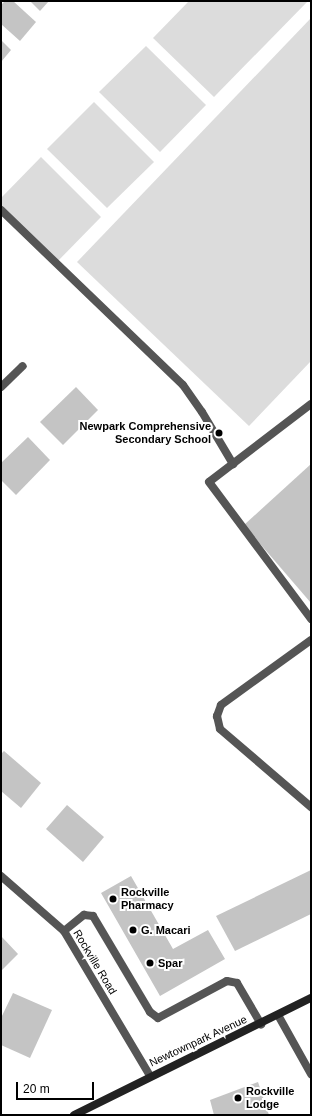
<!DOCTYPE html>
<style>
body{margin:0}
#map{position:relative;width:312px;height:1116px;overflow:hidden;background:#fff;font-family:Arial,sans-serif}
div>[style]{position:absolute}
.green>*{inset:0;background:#dcdcdc}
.building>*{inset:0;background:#c4c4c4}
.lane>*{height:8px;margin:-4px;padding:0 4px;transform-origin:4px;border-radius:4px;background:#555}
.street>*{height:8px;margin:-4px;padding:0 4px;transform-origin:4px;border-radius:4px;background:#555}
.secondary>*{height:8px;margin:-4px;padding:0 4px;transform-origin:4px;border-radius:4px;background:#222}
.dots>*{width:11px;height:11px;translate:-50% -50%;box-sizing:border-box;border:2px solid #fff;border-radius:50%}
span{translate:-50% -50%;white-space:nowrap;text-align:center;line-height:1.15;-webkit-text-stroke:4px #fff;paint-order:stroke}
.poi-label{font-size:11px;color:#000;font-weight:700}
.right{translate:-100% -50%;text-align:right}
.left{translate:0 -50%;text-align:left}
.street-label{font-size:11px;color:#000}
.frame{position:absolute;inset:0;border:2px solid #000;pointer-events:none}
.scale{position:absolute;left:16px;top:1082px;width:78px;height:18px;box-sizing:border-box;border:2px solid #000;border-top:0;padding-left:5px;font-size:12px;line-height:14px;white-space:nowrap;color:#000;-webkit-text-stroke:3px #fff;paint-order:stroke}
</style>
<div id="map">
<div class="green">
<div style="clip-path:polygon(189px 1px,308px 1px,214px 97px,153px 38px)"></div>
<div style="clip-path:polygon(311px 18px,311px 361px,249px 426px,77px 262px)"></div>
<div style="clip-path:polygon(146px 46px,206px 105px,160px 152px,99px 92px)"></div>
<div style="clip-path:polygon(94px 102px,154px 162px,107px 208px,47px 149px)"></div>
<div style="clip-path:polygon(41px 157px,101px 217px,55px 264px,1px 211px,1px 198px)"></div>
</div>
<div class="building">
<div style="clip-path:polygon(5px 1px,13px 1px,36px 22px,20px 41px,1px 24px,1px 5px)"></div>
<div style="clip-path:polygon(30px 1px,49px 1px,40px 11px)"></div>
<div style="clip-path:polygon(1px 40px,11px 50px,1px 62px)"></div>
<div style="clip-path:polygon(76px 387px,98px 410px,63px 445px,40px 422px)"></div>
<div style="clip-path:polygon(28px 437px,50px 460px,16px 495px,1px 480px,1px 463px)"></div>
<div style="clip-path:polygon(311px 464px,311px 603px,244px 525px)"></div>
<div style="clip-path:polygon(4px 751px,41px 783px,21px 808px,1px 791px,1px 754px)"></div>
<div style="clip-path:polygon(67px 805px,104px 837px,83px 862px,46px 829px)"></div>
<div style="clip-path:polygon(311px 870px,311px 914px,235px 951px,216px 916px)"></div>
<div style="clip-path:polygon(131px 876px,173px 949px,208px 930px,225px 959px,160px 996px,101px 893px)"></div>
<div style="clip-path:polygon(1px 936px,18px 954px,1px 971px)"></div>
<div style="clip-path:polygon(13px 993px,52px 1010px,30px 1058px,1px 1045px,1px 1018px)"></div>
<div style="clip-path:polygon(258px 1082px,269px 1115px,214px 1115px,210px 1100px)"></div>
</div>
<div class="lane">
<div style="left:1px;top:210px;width:252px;rotate:43.9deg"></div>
<div style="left:183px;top:385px;width:33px;rotate:55deg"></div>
<div style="left:202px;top:412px;width:61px;rotate:59.2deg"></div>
<div style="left:311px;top:404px;width:128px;rotate:142.6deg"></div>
<div style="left:209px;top:482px;width:171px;rotate:53.3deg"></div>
<div style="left:311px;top:640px;width:111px;rotate:144.2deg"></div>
<div style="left:221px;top:705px;width:12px;rotate:110deg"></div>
<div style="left:217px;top:716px;width:13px;rotate:77deg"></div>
<div style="left:220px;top:729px;width:120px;rotate:40.6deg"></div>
<div style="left:64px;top:931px;width:26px;rotate:-39deg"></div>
<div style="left:84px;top:915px;width:9px;rotate:6deg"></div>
<div style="left:93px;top:916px;width:112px;rotate:59.3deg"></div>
<div style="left:150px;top:1012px;width:10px;rotate:37deg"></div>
<div style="left:158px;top:1018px;width:78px;rotate:-28.2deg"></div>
<div style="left:227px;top:981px;width:10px;rotate:11deg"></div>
<div style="left:237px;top:983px;width:48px;rotate:59.7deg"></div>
</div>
<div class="street">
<div style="left:1px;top:387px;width:30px;rotate:-44deg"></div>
<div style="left:1px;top:876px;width:84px;rotate:41.1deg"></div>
<div style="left:64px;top:931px;width:169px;rotate:59.3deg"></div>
<div style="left:278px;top:1015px;width:68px;rotate:60.8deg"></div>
</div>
<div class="secondary">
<div style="left:74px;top:1115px;width:264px;rotate:-26.3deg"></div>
</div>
<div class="dots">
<div style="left:219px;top:433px;background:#000"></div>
<div style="left:113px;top:899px;background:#000"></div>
<div style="left:133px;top:930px;background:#000"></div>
<div style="left:150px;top:963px;background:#000"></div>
<div style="left:238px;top:1098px;background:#000"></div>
</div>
<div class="poi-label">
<span class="right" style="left:211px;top:433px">Newpark Comprehensive<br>Secondary School</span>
<span class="left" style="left:121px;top:899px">Rockville<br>Pharmacy</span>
<span class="left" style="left:141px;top:930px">G. Macari</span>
<span class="left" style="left:158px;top:963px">Spar</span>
<span class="left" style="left:246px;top:1098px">Rockville<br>Lodge</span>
</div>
<div class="street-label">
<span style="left:95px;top:962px;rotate:59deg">Rockville Road</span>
<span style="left:198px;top:1041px;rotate:-25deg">Newtownpark Avenue</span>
</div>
<div class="frame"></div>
<div class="scale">20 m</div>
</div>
